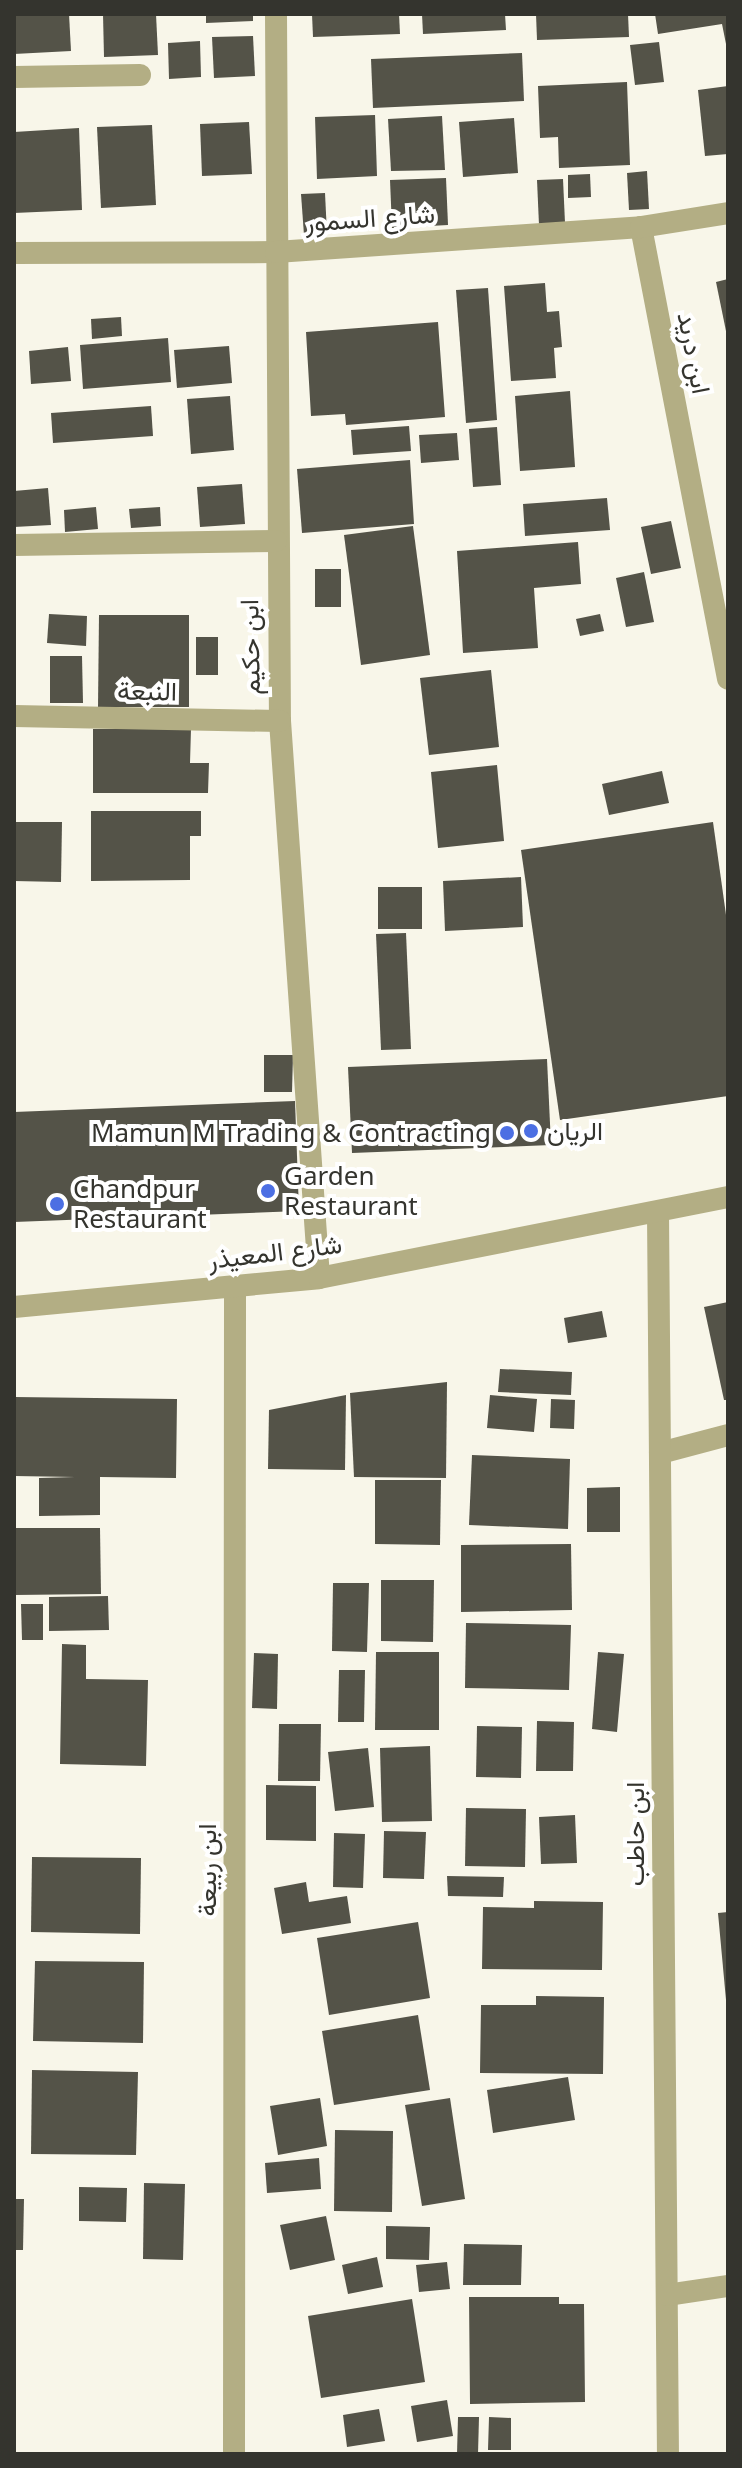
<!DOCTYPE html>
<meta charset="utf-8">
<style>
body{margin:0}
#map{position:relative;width:742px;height:2468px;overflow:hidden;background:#f8f6e9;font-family:"Noto Sans",Vazirmatn,sans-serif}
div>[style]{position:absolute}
.building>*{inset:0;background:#545348}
.service>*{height:22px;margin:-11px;padding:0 11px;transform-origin:11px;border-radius:11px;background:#b3ae84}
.minor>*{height:22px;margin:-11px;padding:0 11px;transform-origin:11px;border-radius:11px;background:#b3ae84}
.tertiary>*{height:22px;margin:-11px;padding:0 11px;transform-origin:11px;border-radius:11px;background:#b3ae84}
.dots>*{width:22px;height:22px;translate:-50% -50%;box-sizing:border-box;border:4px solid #fff;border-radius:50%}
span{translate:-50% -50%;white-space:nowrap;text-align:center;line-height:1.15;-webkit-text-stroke:8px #fff;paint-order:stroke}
.street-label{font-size:26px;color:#34342e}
.poi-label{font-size:26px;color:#34342e}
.left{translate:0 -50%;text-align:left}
.right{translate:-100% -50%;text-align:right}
.frame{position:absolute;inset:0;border:16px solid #34342e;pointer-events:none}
</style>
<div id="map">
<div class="building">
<div style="clip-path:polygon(14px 14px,69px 14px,71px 51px,14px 54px)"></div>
<div style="clip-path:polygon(103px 14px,156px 14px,158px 55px,104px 57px)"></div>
<div style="clip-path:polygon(206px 14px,253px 14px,253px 21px,206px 23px)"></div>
<div style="clip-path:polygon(312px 14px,399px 14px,400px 34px,313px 37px)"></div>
<div style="clip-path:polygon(422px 14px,505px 14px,506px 30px,423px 34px)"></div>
<div style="clip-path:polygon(536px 14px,628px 14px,629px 37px,537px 40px)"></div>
<div style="clip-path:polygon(655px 14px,728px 14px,728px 54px,722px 24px,658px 34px)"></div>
<div style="clip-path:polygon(253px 36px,255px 76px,214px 78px,212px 37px)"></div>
<div style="clip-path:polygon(200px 41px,201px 77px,169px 79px,168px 43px)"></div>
<div style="clip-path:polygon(659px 42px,664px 82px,635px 85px,630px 45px)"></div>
<div style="clip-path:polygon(522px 53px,524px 101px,373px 108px,371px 59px)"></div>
<div style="clip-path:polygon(627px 82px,630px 165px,559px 168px,558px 137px,540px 138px,538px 86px)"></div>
<div style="clip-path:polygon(728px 86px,728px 154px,705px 156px,698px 90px)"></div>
<div style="clip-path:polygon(375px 115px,377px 176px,317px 179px,315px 117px)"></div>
<div style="clip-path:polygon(442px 116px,445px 170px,391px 171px,388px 119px)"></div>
<div style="clip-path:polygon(514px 118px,518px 173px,463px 177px,459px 122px)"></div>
<div style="clip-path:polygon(249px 122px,252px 174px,202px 176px,200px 124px)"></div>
<div style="clip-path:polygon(152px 125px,156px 205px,101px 208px,97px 127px)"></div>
<div style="clip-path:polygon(79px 128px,82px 210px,14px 213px,14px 132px)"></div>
<div style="clip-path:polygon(647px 171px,649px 209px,629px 210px,627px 173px)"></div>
<div style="clip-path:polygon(590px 174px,591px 197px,568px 198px,568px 175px)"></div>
<div style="clip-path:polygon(446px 178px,448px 225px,392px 228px,390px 180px)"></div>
<div style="clip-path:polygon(563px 179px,565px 223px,539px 225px,537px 180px)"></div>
<div style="clip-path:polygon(325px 193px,327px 234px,304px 235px,301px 194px)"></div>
<div style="clip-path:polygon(728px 279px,728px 336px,727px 336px,716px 282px)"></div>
<div style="clip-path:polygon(545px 283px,547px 312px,559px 311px,562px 347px,554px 348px,556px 378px,511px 381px,504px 286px)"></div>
<div style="clip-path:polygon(488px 288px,497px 420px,466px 423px,456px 290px)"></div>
<div style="clip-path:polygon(121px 317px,122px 336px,92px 339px,91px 319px)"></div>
<div style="clip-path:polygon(438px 322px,445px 417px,346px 425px,345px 414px,311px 416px,306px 332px)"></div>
<div style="clip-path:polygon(168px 338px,171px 382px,83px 389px,80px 345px)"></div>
<div style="clip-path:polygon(229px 346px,232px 383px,177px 388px,174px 350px)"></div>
<div style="clip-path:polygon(68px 347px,71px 381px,31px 384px,29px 351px)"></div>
<div style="clip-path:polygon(570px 391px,575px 467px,520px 471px,515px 396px)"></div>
<div style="clip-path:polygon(230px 396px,234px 450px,191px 454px,187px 399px)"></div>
<div style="clip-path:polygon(151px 406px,153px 436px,53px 443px,51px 413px)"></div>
<div style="clip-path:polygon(409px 426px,411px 451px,353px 455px,351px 430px)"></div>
<div style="clip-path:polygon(497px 427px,501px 485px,473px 487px,469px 429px)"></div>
<div style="clip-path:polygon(457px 433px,459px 460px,421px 463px,419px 435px)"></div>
<div style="clip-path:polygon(410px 460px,414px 524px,302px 533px,297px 469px)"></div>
<div style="clip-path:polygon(242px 484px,245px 524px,200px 527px,197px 487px)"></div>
<div style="clip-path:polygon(48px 488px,51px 525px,14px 527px,14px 491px)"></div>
<div style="clip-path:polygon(607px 498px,610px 530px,525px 536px,523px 504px)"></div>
<div style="clip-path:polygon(96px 507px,98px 529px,65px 532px,64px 510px)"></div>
<div style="clip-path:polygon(160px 507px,161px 526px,131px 528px,129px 509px)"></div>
<div style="clip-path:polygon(671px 521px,681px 568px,651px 574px,641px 527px)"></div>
<div style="clip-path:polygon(413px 526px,430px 655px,361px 665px,344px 535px)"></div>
<div style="clip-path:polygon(578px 542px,581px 584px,534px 588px,538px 648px,463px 653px,457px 551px)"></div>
<div style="clip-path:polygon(315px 569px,341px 569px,341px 607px,315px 607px)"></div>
<div style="clip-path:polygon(644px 572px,654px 622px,626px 627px,616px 578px)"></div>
<div style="clip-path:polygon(49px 614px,87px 616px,86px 646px,47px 643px)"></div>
<div style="clip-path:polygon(600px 614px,604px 631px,580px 636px,576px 619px)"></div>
<div style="clip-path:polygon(99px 615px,189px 615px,189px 707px,98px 707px)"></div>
<div style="clip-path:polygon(196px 637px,218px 637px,218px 675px,196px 675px)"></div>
<div style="clip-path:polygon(50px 656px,82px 656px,83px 703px,50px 703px)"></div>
<div style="clip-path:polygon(491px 670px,499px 747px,429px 755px,420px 678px)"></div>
<div style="clip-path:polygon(93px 729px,191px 729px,190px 763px,209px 763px,208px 793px,93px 793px)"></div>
<div style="clip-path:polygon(497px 765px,504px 841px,438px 848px,431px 772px)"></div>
<div style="clip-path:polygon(662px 771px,669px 803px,609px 815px,602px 784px)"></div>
<div style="clip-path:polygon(91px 811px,201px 811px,201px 836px,190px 836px,190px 880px,91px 881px)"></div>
<div style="clip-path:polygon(14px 822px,62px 822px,61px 882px,14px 881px)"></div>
<div style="clip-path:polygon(713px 822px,728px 929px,728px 1096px,560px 1120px,521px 850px)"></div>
<div style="clip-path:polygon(521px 877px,523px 927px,445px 931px,443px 881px)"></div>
<div style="clip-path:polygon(378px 887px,422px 887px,422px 929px,378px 929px)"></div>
<div style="clip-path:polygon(406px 933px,411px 1049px,381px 1050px,376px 934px)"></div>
<div style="clip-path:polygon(264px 1055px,293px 1055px,292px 1092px,264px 1092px)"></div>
<div style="clip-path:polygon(547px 1059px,551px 1145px,352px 1153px,348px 1067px)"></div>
<div style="clip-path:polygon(295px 1101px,299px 1211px,14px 1222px,14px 1112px)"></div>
<div style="clip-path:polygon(728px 1302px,728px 1400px,724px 1400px,704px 1307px)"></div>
<div style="clip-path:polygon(602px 1311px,607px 1337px,568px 1343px,564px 1318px)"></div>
<div style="clip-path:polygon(500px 1369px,572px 1372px,571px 1395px,498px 1392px)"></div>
<div style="clip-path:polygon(447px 1382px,446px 1478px,354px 1477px,350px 1393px)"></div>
<div style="clip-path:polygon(346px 1395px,345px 1470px,268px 1469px,269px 1410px)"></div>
<div style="clip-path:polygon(490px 1395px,537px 1399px,534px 1432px,487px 1428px)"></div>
<div style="clip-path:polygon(14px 1397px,177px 1399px,176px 1478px,100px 1477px,100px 1515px,39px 1516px,39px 1478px,75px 1477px,14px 1476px)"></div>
<div style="clip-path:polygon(551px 1399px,575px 1400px,574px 1429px,550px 1428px)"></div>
<div style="clip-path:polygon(472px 1455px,570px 1459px,568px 1529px,469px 1525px)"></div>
<div style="clip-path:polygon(375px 1480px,441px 1480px,440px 1545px,375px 1544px)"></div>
<div style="clip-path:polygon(620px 1487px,620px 1532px,587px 1532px,587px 1488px)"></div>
<div style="clip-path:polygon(14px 1528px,100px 1528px,101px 1594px,14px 1595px)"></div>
<div style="clip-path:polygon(571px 1544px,572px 1610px,461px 1612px,461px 1545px)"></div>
<div style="clip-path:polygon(381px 1580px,434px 1580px,433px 1642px,381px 1641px)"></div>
<div style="clip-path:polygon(333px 1583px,369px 1583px,367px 1652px,332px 1651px)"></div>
<div style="clip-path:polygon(108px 1596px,109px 1630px,49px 1631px,49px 1597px)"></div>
<div style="clip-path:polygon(21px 1604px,43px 1604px,43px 1640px,22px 1640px)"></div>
<div style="clip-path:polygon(466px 1623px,571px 1625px,569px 1690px,465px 1688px)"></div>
<div style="clip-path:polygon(62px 1644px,86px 1645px,86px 1679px,148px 1680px,146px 1766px,60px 1764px)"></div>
<div style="clip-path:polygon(376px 1652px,439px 1652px,439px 1730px,375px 1730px)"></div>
<div style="clip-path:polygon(598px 1652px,624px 1654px,617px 1732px,592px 1729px)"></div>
<div style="clip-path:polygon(254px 1653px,278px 1654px,277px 1709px,252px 1708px)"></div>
<div style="clip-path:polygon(339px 1670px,365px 1670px,364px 1722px,338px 1722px)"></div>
<div style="clip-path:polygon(537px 1721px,574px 1722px,573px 1771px,536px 1771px)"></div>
<div style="clip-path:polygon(279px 1724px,321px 1724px,320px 1781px,278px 1781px)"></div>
<div style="clip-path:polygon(477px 1726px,522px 1727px,521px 1778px,476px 1777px)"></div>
<div style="clip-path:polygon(430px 1746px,432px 1821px,382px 1822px,380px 1748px)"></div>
<div style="clip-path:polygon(368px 1748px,374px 1807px,335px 1811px,328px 1752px)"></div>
<div style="clip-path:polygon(266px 1785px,316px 1786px,316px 1841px,266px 1840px)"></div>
<div style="clip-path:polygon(466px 1808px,526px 1809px,525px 1867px,465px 1866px)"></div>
<div style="clip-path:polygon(575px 1815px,577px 1863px,541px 1864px,539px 1817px)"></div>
<div style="clip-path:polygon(384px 1831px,426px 1832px,424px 1879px,383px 1878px)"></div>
<div style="clip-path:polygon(334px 1833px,365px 1834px,363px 1888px,333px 1887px)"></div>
<div style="clip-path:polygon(32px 1857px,141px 1858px,140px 1934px,31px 1932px)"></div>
<div style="clip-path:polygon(447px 1876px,504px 1877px,503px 1897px,448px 1896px)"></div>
<div style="clip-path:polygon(306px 1882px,309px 1902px,347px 1896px,351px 1923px,282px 1934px,274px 1888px)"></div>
<div style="clip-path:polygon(534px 1901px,603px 1902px,602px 1970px,482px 1969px,483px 1907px,534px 1908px)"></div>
<div style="clip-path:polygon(728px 1912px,728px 2000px,726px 2000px,718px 1913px)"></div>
<div style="clip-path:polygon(418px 1922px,430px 1998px,329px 2015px,317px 1938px)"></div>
<div style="clip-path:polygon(35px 1961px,144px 1962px,143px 2043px,33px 2041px)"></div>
<div style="clip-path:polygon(536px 1996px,604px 1997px,603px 2074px,480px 2073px,481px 2005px,536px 2005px)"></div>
<div style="clip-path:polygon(418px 2015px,430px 2090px,334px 2105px,322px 2031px)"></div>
<div style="clip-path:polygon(32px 2070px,138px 2072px,136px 2155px,31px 2154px)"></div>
<div style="clip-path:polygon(568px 2077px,575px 2120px,493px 2133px,487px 2090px)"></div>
<div style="clip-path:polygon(320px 2098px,327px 2146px,278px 2155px,270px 2106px)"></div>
<div style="clip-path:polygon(450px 2098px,465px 2199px,422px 2206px,405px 2105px)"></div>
<div style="clip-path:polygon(335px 2130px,393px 2131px,392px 2212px,334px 2211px)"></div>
<div style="clip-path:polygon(319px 2158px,321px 2189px,267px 2193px,265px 2163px)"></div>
<div style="clip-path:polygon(144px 2183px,185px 2184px,183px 2260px,143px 2259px)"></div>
<div style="clip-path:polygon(79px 2187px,127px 2188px,126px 2222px,79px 2221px)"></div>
<div style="clip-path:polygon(14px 2199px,24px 2199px,23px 2250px,14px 2250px)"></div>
<div style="clip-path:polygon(326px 2216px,335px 2260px,290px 2270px,280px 2225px)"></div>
<div style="clip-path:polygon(386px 2226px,430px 2227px,429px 2260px,386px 2259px)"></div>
<div style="clip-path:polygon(464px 2244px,522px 2245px,521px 2285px,463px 2285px)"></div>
<div style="clip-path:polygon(377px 2257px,383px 2287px,348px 2294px,342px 2265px)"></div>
<div style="clip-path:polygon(447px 2262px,450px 2289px,419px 2292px,416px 2265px)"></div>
<div style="clip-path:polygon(469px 2297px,559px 2297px,559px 2304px,584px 2304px,585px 2402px,470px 2404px)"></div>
<div style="clip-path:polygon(412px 2299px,425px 2382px,321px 2398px,308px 2316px)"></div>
<div style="clip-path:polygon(447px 2400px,453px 2436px,417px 2442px,411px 2406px)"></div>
<div style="clip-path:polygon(379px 2409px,385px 2441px,347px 2447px,343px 2415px)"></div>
<div style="clip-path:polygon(458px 2417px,479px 2417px,478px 2454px,457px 2454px)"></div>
<div style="clip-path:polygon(489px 2417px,511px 2418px,511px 2450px,488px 2450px)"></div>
</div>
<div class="service">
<div style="left:660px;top:1453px;width:70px;rotate:-14.8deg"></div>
</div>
<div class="minor">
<div style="left:276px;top:14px;width:707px;rotate:89.68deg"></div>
<div style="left:280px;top:721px;width:558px;rotate:85.99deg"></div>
<div style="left:14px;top:77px;width:126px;rotate:-0.9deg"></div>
<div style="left:641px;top:227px;width:460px;rotate:79.1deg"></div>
<div style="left:14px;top:253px;width:262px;rotate:-0.2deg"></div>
<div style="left:276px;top:252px;width:366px;rotate:-3.9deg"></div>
<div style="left:641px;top:227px;width:88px;rotate:-9.1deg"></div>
<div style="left:14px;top:545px;width:262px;rotate:-0.9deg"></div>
<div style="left:14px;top:716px;width:266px;rotate:1.1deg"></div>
<div style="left:658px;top:1213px;width:1241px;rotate:89.54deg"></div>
<div style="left:667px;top:2295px;width:62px;rotate:-8.4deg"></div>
<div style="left:234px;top:2454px;width:1168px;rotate:-89.95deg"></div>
</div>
<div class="tertiary">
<div style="left:14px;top:1307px;width:306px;rotate:-5.4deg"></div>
<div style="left:319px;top:1278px;width:417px;rotate:-11.2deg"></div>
</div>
<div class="dots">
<div style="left:531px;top:1131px;background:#4c6fe3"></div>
<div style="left:507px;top:1133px;background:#4c6fe3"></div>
<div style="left:268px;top:1191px;background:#4c6fe3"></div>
<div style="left:57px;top:1204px;background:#4c6fe3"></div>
</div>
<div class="street-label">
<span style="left:370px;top:218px;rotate:-4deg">شارع السمور</span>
<span style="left:694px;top:353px;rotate:79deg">ابن دريد</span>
<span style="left:250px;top:647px;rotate:-91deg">ابن حكيم</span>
<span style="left:147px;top:691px;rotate:1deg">النبعة</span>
<span style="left:275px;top:1252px;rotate:-7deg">شارع المعيذر</span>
<span style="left:635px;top:1834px;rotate:-90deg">ابن حاطب</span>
<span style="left:207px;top:1870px;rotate:-90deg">ابن ربيعة</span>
</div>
<div class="poi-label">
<span class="left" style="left:547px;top:1131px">الريان</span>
<span class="right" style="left:491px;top:1133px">Mamun M Trading &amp; Contracting</span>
<span class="left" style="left:284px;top:1191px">Garden<br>Restaurant</span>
<span class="left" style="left:73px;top:1204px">Chandpur<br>Restaurant</span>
</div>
<div class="frame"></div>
</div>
